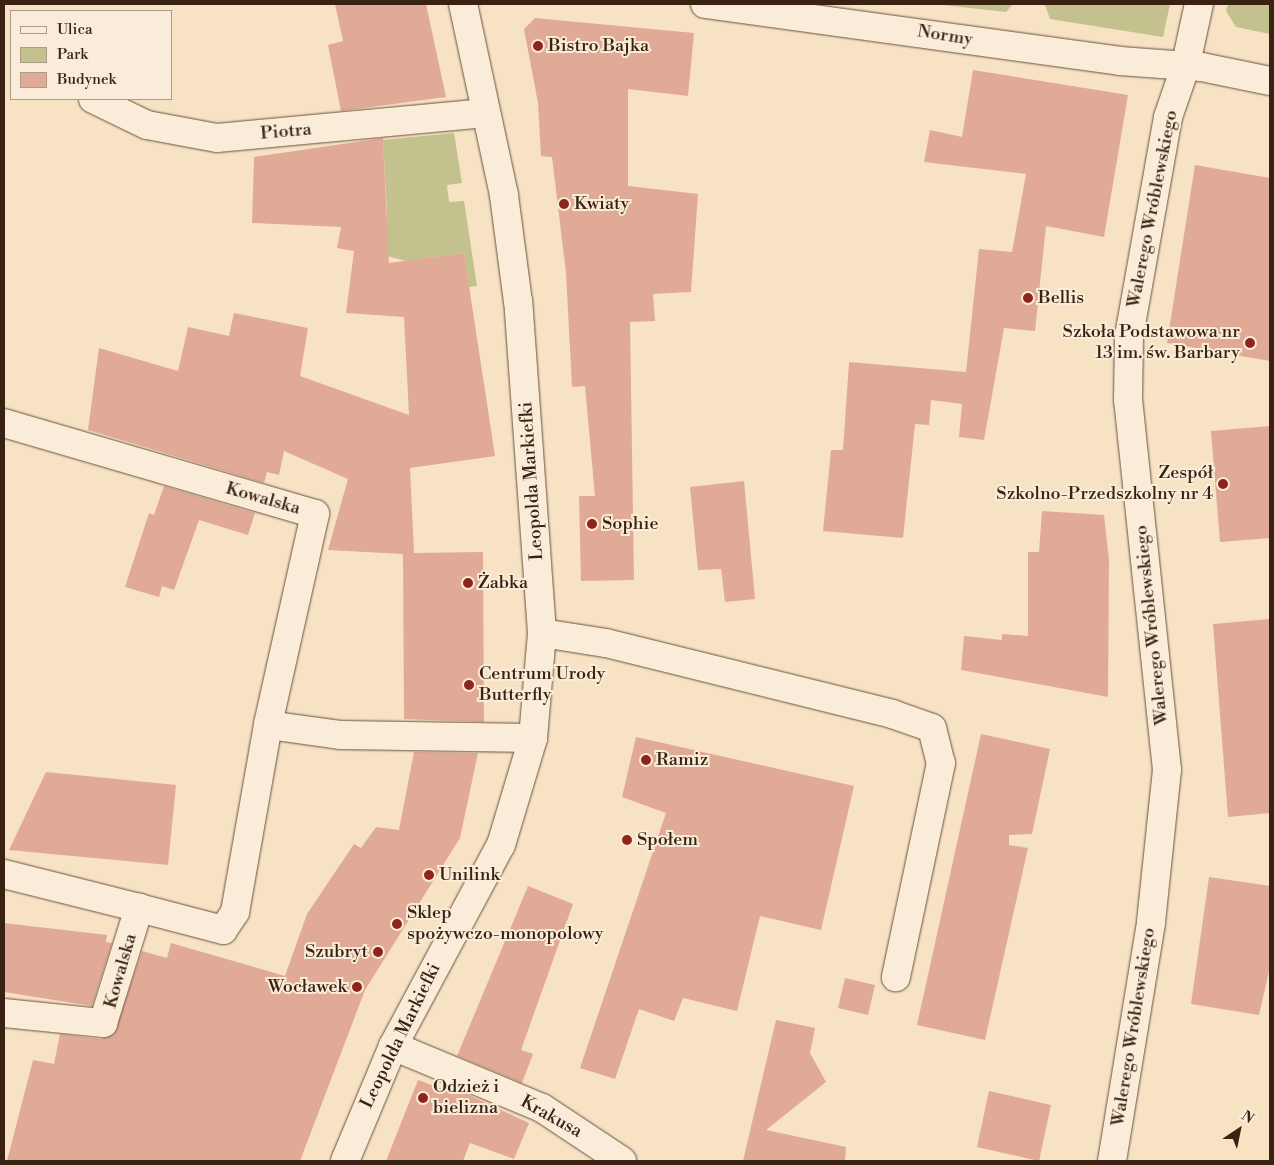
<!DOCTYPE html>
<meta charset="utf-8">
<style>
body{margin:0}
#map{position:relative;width:1274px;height:1165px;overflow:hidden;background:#f7e2c3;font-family:"Libre Bodoni",serif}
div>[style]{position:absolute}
.green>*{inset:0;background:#c3c28f}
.building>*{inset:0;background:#e0aa96}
.roads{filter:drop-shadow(0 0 1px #68523e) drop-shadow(0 0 1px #68523e)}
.minor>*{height:28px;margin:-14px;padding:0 14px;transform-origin:14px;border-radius:14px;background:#faecd8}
.dots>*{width:14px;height:14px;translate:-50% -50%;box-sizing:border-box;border:2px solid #faecd8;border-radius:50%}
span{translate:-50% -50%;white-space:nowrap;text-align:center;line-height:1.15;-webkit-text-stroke:4px #faecd8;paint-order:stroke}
.street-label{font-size:18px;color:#392211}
.poi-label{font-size:18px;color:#392211}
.left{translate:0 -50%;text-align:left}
.right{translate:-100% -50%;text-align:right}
.frame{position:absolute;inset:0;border:5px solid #392211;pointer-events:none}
.legend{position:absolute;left:10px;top:10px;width:162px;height:90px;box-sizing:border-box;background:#faecd8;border:1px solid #ad9b88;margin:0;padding:6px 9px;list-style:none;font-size:15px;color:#392211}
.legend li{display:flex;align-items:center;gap:10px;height:25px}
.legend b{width:25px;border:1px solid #ad9b88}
.north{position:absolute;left:1214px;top:1105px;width:50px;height:50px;-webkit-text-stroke:4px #faecd8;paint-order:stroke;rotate:34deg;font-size:14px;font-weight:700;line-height:20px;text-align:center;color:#392211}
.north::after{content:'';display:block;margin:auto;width:18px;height:22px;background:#392211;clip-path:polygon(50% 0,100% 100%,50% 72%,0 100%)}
</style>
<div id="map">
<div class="green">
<div style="clip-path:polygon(934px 4px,1013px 4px,1006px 12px)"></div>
<div style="clip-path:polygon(1061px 4px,1170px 4px,1163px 37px,1050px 19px,1045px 5px)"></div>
<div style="clip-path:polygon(1228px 4px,1270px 4px,1270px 34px,1236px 27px,1226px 11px)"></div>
<div style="clip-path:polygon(454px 133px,462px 183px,447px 185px,449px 202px,464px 201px,477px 286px,469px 287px,464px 253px,406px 261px,379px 254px,387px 213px,383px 140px)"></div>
</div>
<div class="building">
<div style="clip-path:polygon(335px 4px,426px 4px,446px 97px,341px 111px,328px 45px,343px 41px)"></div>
<div style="clip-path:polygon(535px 18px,694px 33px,688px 96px,628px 89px,628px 186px,698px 194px,691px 292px,653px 294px,655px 321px,630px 322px,634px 580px,581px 581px,579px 496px,595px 496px,585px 386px,572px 387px,566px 273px,552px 157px,541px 156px,538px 103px,524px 29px)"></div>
<div style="clip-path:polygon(973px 70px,1128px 95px,1104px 237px,1046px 226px,1035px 331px,1004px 328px,984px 440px,959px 437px,962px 404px,931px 400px,929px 425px,915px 424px,903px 538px,823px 531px,831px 450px,843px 450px,849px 362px,966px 372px,979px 249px,1012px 252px,1026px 174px,924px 162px,930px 130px,962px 137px)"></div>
<div style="clip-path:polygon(383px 138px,389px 263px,464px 253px,495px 456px,410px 468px,414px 553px,483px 552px,484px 722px,404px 719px,403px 554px,328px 550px,348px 479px,284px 451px,279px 475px,267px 472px,264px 483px,88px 430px,99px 348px,178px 371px,188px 327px,229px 336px,234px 313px,308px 328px,300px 376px,409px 415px,404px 317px,346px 313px,354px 251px,337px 248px,341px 227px,252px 223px,254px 157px)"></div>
<div style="clip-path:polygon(1195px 165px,1270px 178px,1270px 361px,1167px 343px)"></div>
<div style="clip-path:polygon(1270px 426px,1270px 538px,1220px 542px,1211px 431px)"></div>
<div style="clip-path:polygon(744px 481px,755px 599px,725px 602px,721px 569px,698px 570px,690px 487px)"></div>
<div style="clip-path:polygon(164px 486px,255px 513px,248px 535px,199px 520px,174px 590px,162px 586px,159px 597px,125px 587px,149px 513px,154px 515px)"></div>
<div style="clip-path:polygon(1042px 511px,1104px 515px,1109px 560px,1108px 697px,961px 670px,964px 636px,1002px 640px,1002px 634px,1028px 636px,1028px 552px,1039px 552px)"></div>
<div style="clip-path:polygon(1270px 619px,1270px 813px,1228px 817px,1213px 624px)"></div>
<div style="clip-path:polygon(981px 734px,1050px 749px,1032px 834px,1009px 835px,1009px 845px,1028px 848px,985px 1040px,917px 1025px)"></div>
<div style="clip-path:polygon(636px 737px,854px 786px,821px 930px,760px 916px,737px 1011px,683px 998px,674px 1021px,639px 1009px,615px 1079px,580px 1068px,666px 813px,622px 797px)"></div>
<div style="clip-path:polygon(414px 752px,478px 753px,460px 838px,365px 990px,300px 1161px,7px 1161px,33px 1060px,54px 1064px,60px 1034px,101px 1039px,114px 1034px,142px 951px,167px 958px,171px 943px,285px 976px,307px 914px,354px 844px,361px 848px,376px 827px,399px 830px)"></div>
<div style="clip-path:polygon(46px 772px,176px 785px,168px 865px,9px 850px)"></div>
<div style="clip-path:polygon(1209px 877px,1270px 886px,1270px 967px,1259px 1015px,1191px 1004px)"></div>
<div style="clip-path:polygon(528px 886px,573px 904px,521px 1050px,533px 1054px,522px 1083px,457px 1056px)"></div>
<div style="clip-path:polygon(4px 923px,107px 935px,106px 942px,112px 943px,92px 1006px,4px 992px)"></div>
<div style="clip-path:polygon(845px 978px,875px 985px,868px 1015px,838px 1008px)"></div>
<div style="clip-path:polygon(776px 1020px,815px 1028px,810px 1053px,826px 1082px,766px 1130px,846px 1147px,845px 1161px,743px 1161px)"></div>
<div style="clip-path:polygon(418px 1080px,445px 1090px,447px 1085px,529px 1123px,514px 1159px,470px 1143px,463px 1161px,386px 1161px)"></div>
<div style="clip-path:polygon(989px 1091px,1051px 1105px,1039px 1161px,977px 1147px)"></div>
</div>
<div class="roads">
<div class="minor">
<div style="left:705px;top:4px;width:419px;rotate:7.8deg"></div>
<div style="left:1120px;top:61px;width:82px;rotate:4.2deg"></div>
<div style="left:1202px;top:67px;width:69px;rotate:11.6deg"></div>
<div style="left:93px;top:99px;width:60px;rotate:25.7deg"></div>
<div style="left:147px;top:125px;width:71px;rotate:10.5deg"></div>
<div style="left:217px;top:138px;width:270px;rotate:-5.3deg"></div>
<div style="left:4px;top:423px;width:324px;rotate:16.3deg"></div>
<div style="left:315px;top:514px;width:216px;rotate:102.6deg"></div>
<div style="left:268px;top:725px;width:74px;rotate:7.8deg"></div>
<div style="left:341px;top:735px;width:192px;rotate:0.9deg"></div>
<div style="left:542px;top:633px;width:65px;rotate:8.9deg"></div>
<div style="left:606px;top:643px;width:295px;rotate:13.9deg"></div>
<div style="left:892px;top:714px;width:42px;rotate:19.3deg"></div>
<div style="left:932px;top:728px;width:36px;rotate:76deg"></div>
<div style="left:941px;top:763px;width:219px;rotate:101.9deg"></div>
<div style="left:4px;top:874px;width:139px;rotate:14.1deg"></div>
<div style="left:4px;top:1013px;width:100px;rotate:5.8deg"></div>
<div style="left:103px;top:1023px;width:121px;rotate:-72.6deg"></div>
<div style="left:139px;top:908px;width:87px;rotate:14.7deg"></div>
<div style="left:223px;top:930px;width:22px;rotate:-56deg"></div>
<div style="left:235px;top:912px;width:190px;rotate:-80deg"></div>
<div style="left:393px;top:1046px;width:161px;rotate:22.6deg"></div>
<div style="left:542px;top:1108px;width:96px;rotate:33.5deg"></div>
<div style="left:345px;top:1161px;width:125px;rotate:-67.3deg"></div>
<div style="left:393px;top:1046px;width:228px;rotate:-61.8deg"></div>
<div style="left:501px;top:845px;width:112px;rotate:-73.3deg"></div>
<div style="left:533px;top:738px;width:105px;rotate:-85.1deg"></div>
<div style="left:542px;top:633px;width:332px;rotate:-94.1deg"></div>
<div style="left:518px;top:302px;width:108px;rotate:-97.5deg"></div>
<div style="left:504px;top:195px;width:195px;rotate:-102.1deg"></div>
<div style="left:1112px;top:1161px;width:242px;rotate:-80.7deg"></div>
<div style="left:1151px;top:922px;width:153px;rotate:-84deg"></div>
<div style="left:1167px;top:770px;width:372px;rotate:-96deg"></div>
<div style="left:1128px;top:400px;width:64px;rotate:-89.1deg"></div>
<div style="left:1129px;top:336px;width:222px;rotate:-79.9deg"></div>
<div style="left:1168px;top:117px;width:52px;rotate:-70.9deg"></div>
<div style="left:1185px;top:68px;width:66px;rotate:-77.7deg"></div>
</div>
</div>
<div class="dots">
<div style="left:538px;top:46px;background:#8f2418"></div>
<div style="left:564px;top:204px;background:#8f2418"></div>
<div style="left:1028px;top:298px;background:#8f2418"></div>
<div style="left:1250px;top:343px;background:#8f2418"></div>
<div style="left:1223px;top:484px;background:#8f2418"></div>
<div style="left:592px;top:524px;background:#8f2418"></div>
<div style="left:468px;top:583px;background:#8f2418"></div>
<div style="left:469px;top:685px;background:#8f2418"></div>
<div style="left:646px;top:760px;background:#8f2418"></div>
<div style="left:627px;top:840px;background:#8f2418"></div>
<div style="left:429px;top:875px;background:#8f2418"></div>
<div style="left:397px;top:924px;background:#8f2418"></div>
<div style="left:378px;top:952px;background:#8f2418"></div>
<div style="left:357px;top:987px;background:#8f2418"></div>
<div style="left:423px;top:1098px;background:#8f2418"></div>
</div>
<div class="street-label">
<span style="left:945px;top:36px;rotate:9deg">Normy</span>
<span style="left:286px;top:132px;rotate:-5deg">Piotra</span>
<span style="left:1153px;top:209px;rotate:-79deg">Walerego Wróblewskiego</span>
<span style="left:532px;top:481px;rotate:-94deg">Leopolda Markiefki</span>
<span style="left:263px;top:499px;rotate:16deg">Kowalska</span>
<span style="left:1152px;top:625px;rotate:-96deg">Walerego Wróblewskiego</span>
<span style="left:121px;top:971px;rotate:-74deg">Kowalska</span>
<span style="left:1134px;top:1027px;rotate:-81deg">Walerego Wróblewskiego</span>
<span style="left:401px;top:1036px;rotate:-64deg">Leopolda Markiefki</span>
<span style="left:551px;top:1117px;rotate:29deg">Krakusa</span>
</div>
<div class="poi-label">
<span class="left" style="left:548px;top:46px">Bistro Bajka</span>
<span class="left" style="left:574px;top:204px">Kwiaty</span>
<span class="left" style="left:1038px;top:298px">Bellis</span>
<span class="right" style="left:1240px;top:343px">Szkoła Podstawowa nr<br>13 im. św. Barbary</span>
<span class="right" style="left:1213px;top:484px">Zespół<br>Szkolno-Przedszkolny nr 4</span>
<span class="left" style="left:602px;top:524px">Sophie</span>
<span class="left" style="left:478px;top:583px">Żabka</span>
<span class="left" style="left:479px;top:685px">Centrum Urody<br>Butterfly</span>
<span class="left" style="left:656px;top:760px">Ramiz</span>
<span class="left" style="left:637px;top:840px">Społem</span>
<span class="left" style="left:439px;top:875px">Unilink</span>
<span class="left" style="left:407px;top:924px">Sklep<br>spożywczo-monopolowy</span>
<span class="right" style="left:368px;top:952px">Szubryt</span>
<span class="right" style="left:347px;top:987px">Wocławek</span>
<span class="left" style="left:433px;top:1098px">Odzież i<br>bielizna</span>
</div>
<div class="frame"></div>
<ul class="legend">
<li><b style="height:6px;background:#faecd8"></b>Ulica</li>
<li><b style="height:14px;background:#c3c28f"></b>Park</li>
<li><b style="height:14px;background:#e0aa96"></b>Budynek</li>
</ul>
<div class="north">N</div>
</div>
